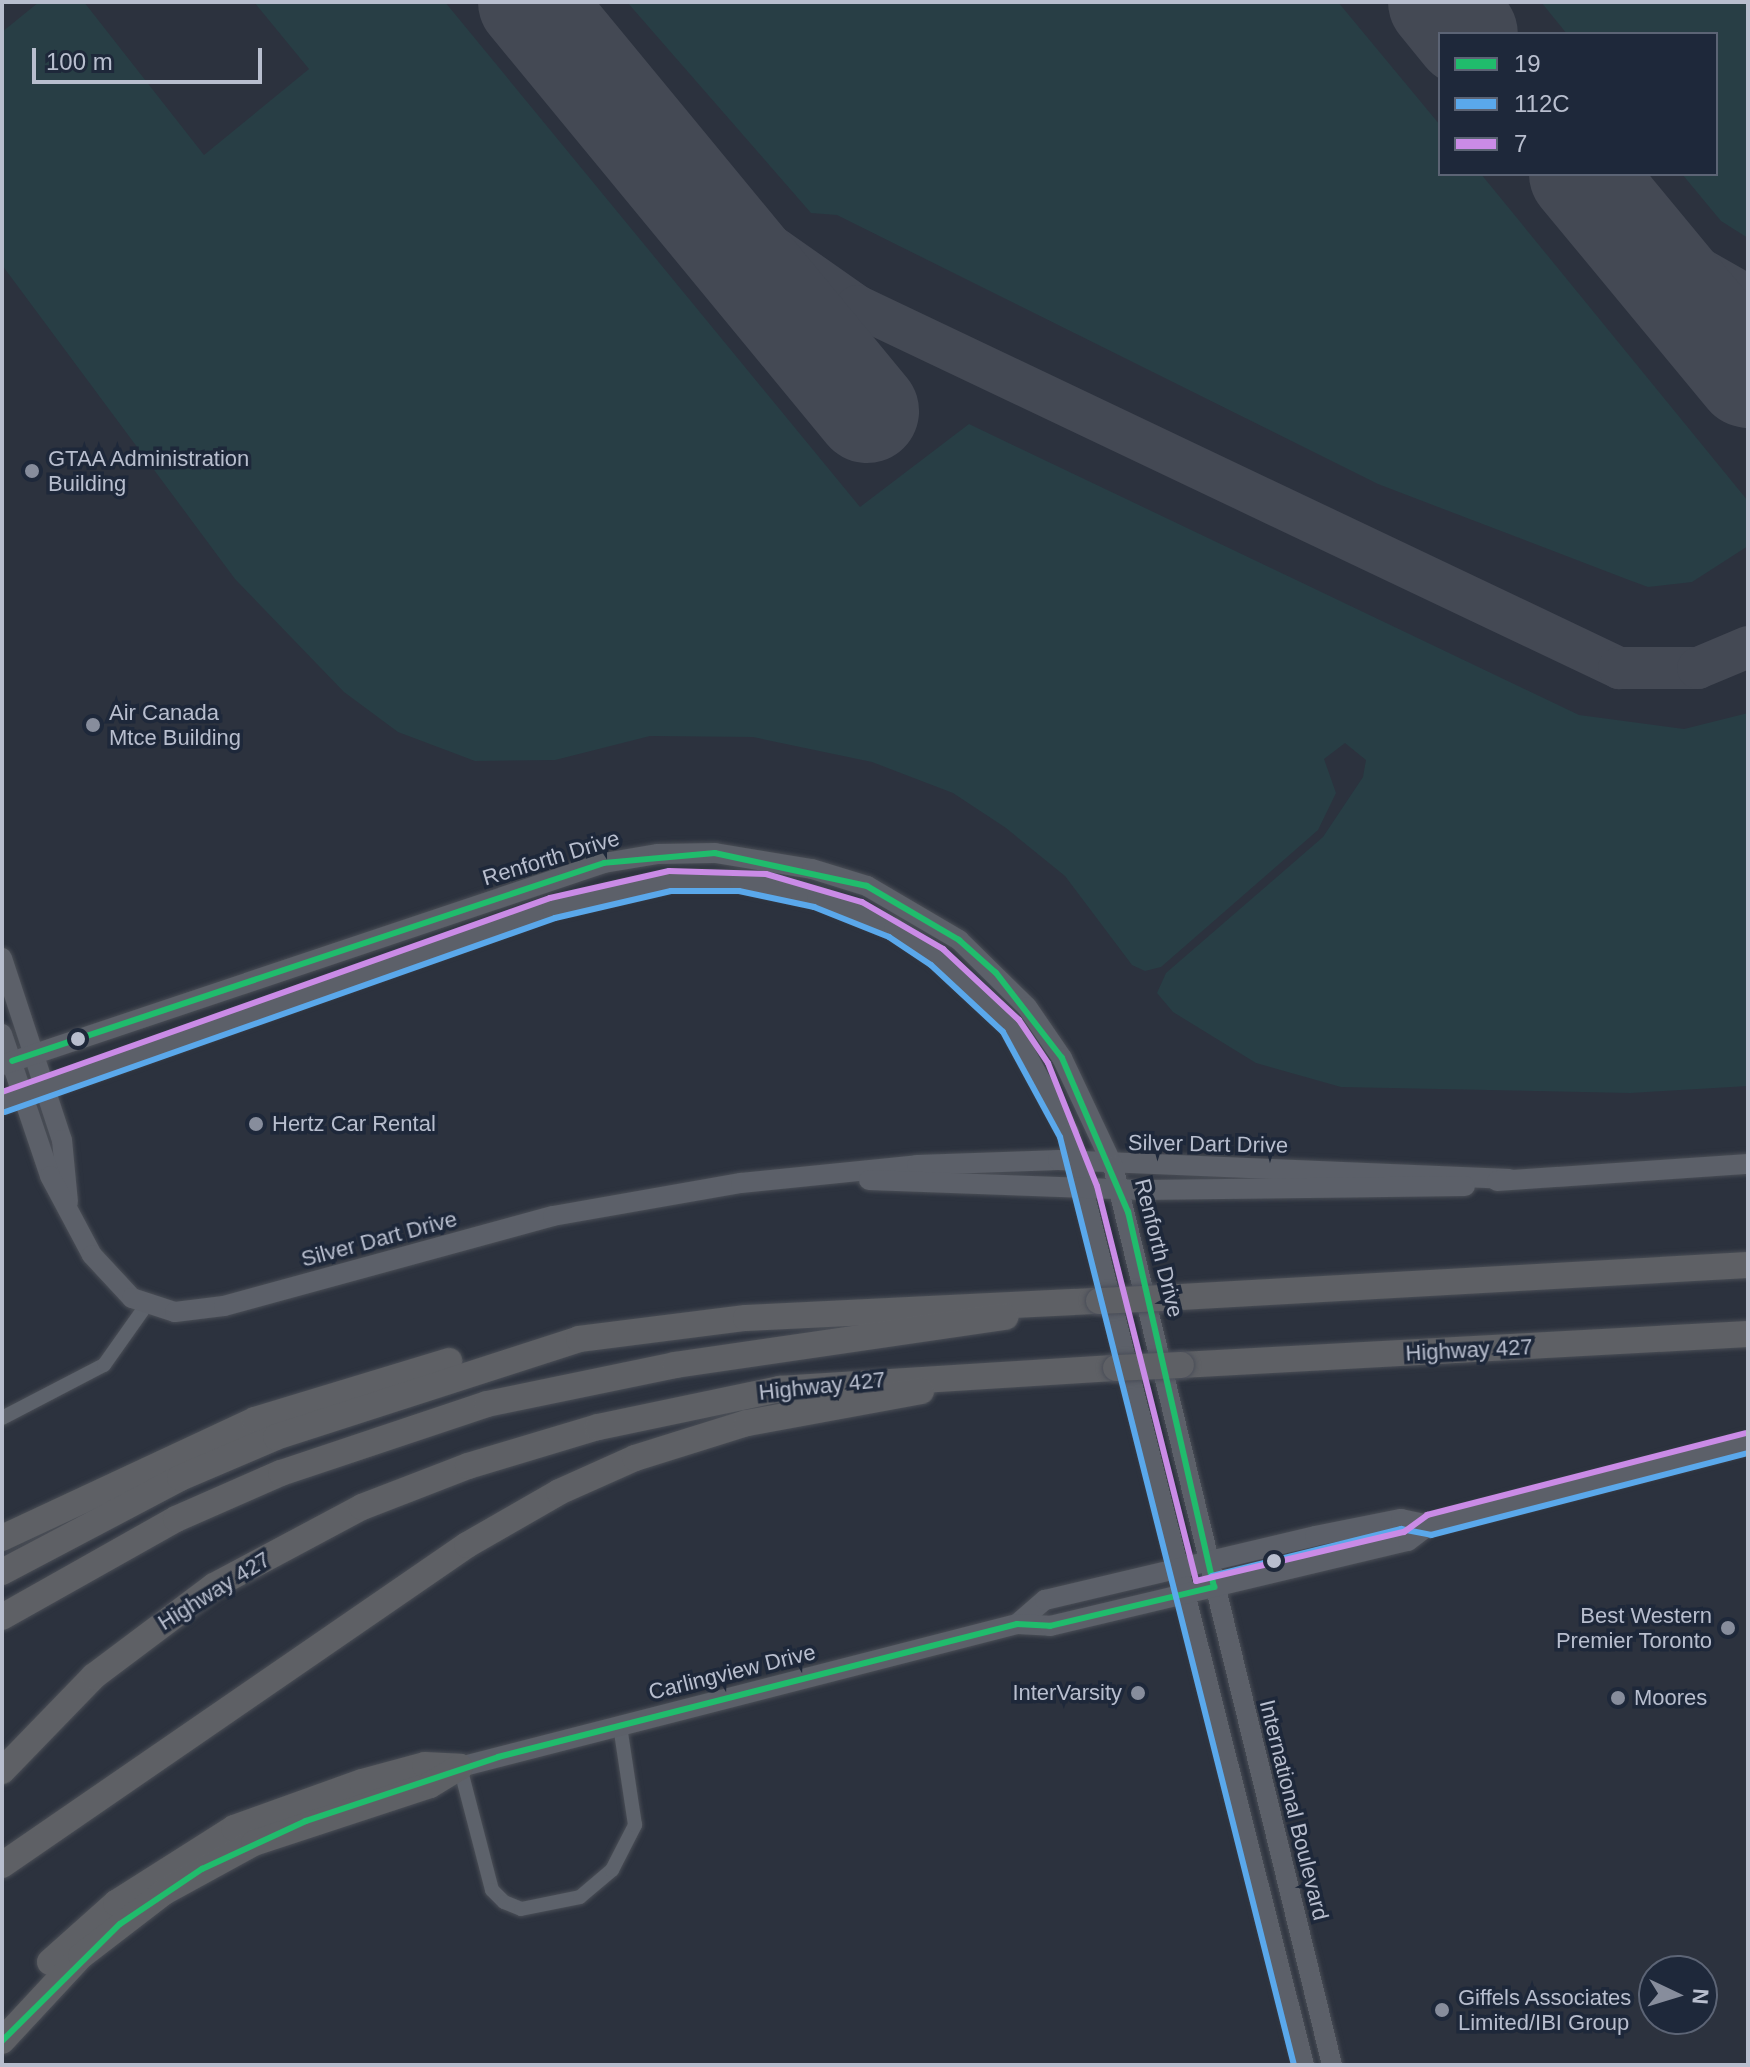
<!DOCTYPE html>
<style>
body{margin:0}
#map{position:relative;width:1750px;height:2067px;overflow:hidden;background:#2c323e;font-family:Arial,sans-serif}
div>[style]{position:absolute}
.green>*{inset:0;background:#283e45}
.taxiway>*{height:42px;margin:-21px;padding:0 21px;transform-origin:21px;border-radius:21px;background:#444954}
.runway>*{height:104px;margin:-52px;padding:0 52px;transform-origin:52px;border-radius:52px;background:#444954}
.roads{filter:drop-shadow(0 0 2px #4a4e56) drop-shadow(0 0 2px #4a4e56)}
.street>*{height:14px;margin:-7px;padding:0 7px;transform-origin:7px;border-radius:7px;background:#5d626b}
.secondary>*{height:20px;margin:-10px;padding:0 10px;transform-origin:10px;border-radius:10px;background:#5c6069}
.highway>*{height:26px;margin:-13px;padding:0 13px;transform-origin:13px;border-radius:13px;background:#5e6065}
.bridges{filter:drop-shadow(0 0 2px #4a4e59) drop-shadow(0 0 2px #4a4e59)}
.highway-bridge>*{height:26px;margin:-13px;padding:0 13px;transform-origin:13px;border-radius:13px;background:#5e6065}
.bus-1>*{height:6px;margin:-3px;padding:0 3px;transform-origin:3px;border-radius:3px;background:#20bc6c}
.bus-2>*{height:6px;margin:-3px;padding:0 3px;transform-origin:3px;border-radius:3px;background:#5aa8eb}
.bus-3>*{height:6px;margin:-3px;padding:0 3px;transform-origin:3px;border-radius:3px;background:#ca8be6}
.dots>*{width:22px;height:22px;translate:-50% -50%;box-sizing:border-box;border:4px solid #1e283a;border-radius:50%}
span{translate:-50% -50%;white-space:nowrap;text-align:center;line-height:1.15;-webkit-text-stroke:7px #1e283a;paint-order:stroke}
.poi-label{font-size:22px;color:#b8bece}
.left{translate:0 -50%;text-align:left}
.right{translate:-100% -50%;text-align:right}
.street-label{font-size:22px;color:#b8bece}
.frame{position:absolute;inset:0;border:4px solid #b8bece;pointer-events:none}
.legend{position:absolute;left:1438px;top:32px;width:280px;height:144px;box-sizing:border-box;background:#1e283a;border:2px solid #5c6475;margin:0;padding:10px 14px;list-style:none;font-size:24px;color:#b8bece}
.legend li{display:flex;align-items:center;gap:16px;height:40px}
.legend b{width:40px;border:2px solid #5c6475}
.north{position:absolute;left:1638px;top:1955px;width:80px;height:80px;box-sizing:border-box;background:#1e283a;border:2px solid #5c6475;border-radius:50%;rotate:94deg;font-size:22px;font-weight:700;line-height:32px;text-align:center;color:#b8bece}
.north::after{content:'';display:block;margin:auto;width:28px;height:36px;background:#878d9c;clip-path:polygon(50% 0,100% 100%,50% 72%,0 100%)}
.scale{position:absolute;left:32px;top:48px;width:230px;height:36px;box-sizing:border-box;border:4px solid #b8bece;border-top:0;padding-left:10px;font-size:24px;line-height:28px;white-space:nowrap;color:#b8bece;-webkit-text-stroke:6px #1e283a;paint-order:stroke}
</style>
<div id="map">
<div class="green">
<div style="clip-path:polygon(39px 2px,84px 2px,204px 155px,309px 69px,254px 2px,445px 2px,860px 507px,969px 424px,1579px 715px,1684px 729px,1748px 713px,1748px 1086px,1630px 1093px,1341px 1087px,1256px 1063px,1173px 1012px,1157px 993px,1166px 973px,1323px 837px,1363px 777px,1366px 760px,1345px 743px,1324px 759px,1336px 793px,1318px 830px,1161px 967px,1145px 971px,1132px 965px,1065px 876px,1006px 828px,953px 793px,872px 762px,753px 737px,650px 736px,555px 760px,475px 761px,398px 732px,344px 692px,235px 579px,2px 265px,2px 32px)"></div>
<div style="clip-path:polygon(627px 2px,1338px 2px,1440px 125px,1440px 174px,1481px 174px,1748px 501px,1748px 546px,1692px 582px,1648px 587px,1629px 580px,1378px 484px,837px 215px,811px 213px)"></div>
<div style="clip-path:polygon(1541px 2px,1748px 2px,1748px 238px,1721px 221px,1682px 174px,1716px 174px,1716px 34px,1567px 34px)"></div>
</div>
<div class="taxiway">
<div style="left:562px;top:41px;width:242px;rotate:46.3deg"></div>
<div style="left:729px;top:216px;width:156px;rotate:35.1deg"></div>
<div style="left:857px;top:306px;width:844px;rotate:25.41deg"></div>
<div style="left:1619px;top:668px;width:79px"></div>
<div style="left:1698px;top:668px;width:54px;rotate:-22.8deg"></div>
<div style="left:1623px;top:225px;width:144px;rotate:29.6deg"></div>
<div style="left:1692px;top:309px;width:66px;rotate:32deg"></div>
</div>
<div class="runway">
<div style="left:530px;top:2px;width:530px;rotate:50.51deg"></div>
<div style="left:1440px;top:2px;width:41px;rotate:50.9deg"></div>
<div style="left:1581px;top:174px;width:262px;rotate:50.4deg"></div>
</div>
<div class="roads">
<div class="street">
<div style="left:2px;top:1418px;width:115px;rotate:-27.5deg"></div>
<div style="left:104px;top:1365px;width:71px;rotate:-54.7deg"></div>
<div style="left:460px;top:1767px;width:127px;rotate:75.4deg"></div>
<div style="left:492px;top:1890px;width:17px;rotate:45deg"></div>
<div style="left:504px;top:1902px;width:18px;rotate:22deg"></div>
<div style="left:521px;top:1909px;width:60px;rotate:-11.5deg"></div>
<div style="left:580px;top:1897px;width:42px;rotate:-40.2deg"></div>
<div style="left:612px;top:1870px;width:51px;rotate:-62.9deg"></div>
<div style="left:635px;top:1825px;width:100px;rotate:-98.6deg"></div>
</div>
<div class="secondary">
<div style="left:2px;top:958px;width:192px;rotate:71.8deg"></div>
<div style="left:62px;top:1140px;width:62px;rotate:84.5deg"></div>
<div style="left:2px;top:1034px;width:150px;rotate:71.3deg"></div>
<div style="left:50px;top:1176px;width:89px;rotate:62deg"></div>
<div style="left:92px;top:1255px;width:59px;rotate:47.1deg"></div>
<div style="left:132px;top:1298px;width:45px;rotate:18deg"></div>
<div style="left:175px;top:1312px;width:49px;rotate:-7deg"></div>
<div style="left:224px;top:1306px;width:341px;rotate:-15.3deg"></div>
<div style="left:553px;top:1216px;width:191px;rotate:-10deg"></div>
<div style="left:741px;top:1183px;width:177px;rotate:-5.8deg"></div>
<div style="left:917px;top:1165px;width:141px;rotate:-2deg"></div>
<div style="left:1058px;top:1160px;width:452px;rotate:2.4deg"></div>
<div style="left:2px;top:1065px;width:635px;rotate:-18.55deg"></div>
<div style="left:604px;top:863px;width:55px;rotate:-9.5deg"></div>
<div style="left:658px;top:854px;width:57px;rotate:-1deg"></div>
<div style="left:715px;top:853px;width:98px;rotate:9.4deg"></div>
<div style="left:812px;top:869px;width:58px;rotate:17.2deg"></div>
<div style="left:867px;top:886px;width:107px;rotate:30.4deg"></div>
<div style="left:959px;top:940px;width:95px;rotate:44.6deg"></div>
<div style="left:1027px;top:1007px;width:62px;rotate:55.5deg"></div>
<div style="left:1062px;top:1058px;width:119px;rotate:64.7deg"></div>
<div style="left:1113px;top:1166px;width:925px;rotate:76.31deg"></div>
<div style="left:2px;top:1103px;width:584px;rotate:-19.52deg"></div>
<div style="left:552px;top:908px;width:121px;rotate:-12.9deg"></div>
<div style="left:670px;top:881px;width:70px"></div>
<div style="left:740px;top:881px;width:79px;rotate:11.7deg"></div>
<div style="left:817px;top:897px;width:83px;rotate:21.9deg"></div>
<div style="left:894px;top:928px;width:52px;rotate:34deg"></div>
<div style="left:937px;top:957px;width:101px;rotate:43deg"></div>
<div style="left:1011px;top:1026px;width:122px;rotate:61.5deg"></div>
<div style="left:1069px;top:1133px;width:961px;rotate:75.85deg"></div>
<div style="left:869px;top:1180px;width:272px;rotate:2.1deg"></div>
<div style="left:1141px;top:1190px;width:324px;rotate:-0.7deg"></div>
<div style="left:1497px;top:1181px;width:252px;rotate:-3.9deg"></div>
<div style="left:1017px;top:1624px;width:37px;rotate:-41deg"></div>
<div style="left:1045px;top:1600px;width:277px;rotate:-13.3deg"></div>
<div style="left:1315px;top:1536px;width:88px;rotate:-11.2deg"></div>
<div style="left:1401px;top:1519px;width:29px;rotate:12deg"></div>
<div style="left:460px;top:1767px;width:575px;rotate:-14.4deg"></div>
<div style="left:1017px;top:1624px;width:33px;rotate:3deg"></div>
<div style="left:1050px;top:1626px;width:368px;rotate:-13.4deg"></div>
<div style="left:1408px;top:1541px;width:26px;rotate:-37deg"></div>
<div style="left:1429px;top:1525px;width:329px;rotate:-14.4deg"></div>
</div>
<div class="highway">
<div style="left:1163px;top:1298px;width:586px;rotate:-3.23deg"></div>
<div style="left:1181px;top:1365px;width:568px;rotate:-3.13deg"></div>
<div style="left:2px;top:1538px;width:279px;rotate:-25deg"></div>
<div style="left:255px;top:1420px;width:203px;rotate:-16.9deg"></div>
<div style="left:2px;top:1572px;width:201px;rotate:-27.8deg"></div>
<div style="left:180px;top:1478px;width:104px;rotate:-23.1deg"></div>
<div style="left:276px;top:1437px;width:318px;rotate:-17.9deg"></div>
<div style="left:579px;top:1339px;width:168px;rotate:-7.2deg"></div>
<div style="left:746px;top:1318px;width:353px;rotate:-2.8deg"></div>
<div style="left:2px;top:1617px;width:200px;rotate:-29.4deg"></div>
<div style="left:176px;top:1519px;width:115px;rotate:-23.7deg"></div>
<div style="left:281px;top:1473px;width:217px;rotate:-18.5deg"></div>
<div style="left:487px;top:1404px;width:192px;rotate:-11.7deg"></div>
<div style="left:675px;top:1365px;width:334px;rotate:-8.3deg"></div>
<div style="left:2px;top:1771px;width:132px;rotate:-45.9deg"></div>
<div style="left:94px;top:1676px;width:150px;rotate:-36.9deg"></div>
<div style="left:214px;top:1586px;width:168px;rotate:-28.1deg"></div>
<div style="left:362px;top:1507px;width:114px;rotate:-21.1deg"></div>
<div style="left:468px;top:1466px;width:136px;rotate:-16.7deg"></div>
<div style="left:598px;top:1427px;width:186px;rotate:-11.8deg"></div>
<div style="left:780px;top:1389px;width:337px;rotate:-3.6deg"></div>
<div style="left:2px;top:1865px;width:564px;rotate:-34.53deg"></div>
<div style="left:467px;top:1545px;width:106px;rotate:-29.9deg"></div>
<div style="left:559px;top:1492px;width:83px;rotate:-24.1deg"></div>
<div style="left:635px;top:1458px;width:117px;rotate:-17.4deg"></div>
<div style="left:747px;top:1423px;width:177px;rotate:-10.4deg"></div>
<div style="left:50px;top:1962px;width:89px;rotate:-41.8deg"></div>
<div style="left:116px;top:1903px;width:140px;rotate:-32.4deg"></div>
<div style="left:234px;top:1828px;width:136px;rotate:-19.8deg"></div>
<div style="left:362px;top:1782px;width:65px;rotate:-15.1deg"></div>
<div style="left:425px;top:1765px;width:35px;rotate:3deg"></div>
<div style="left:2px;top:2041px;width:116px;rotate:-47.1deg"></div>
<div style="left:81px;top:1956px;width:105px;rotate:-37.6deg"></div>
<div style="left:164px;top:1892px;width:102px;rotate:-28.6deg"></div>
<div style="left:254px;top:1843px;width:185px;rotate:-18.2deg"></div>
<div style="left:430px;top:1785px;width:35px;rotate:-31deg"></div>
</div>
</div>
<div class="bridges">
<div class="highway-bridge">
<div style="left:1099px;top:1301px;width:64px;rotate:-2.7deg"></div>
<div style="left:1116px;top:1368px;width:65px;rotate:-2.6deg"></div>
</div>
</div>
<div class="bus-1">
<div style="left:2px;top:2041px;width:166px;rotate:-44.8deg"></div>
<div style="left:120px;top:1924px;width:99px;rotate:-33.9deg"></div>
<div style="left:202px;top:1869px;width:115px;rotate:-24.8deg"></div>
<div style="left:306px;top:1821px;width:202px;rotate:-18.4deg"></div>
<div style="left:498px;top:1757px;width:536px;rotate:-14.37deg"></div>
<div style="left:1017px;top:1624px;width:33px;rotate:3deg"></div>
<div style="left:1050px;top:1626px;width:169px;rotate:-13.4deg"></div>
<div style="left:1214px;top:1587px;width:385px;rotate:-102.9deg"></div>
<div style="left:1128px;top:1212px;width:168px;rotate:-113.2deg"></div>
<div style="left:1062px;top:1058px;width:108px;rotate:-127.8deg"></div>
<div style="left:996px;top:973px;width:50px;rotate:-138.3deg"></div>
<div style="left:959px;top:940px;width:107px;rotate:-149.6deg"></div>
<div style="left:867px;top:886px;width:156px;rotate:-167.8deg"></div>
<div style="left:715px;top:853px;width:111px;rotate:174.9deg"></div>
<div style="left:604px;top:863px;width:624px;rotate:161.51deg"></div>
</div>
<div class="bus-2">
<div style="left:5px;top:1112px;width:583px;rotate:-19.43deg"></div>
<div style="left:555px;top:918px;width:119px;rotate:-13.1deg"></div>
<div style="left:671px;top:891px;width:68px"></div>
<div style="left:739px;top:891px;width:77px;rotate:12deg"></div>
<div style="left:814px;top:907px;width:81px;rotate:21.8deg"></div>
<div style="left:889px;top:937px;width:50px;rotate:33.7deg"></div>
<div style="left:931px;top:965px;width:98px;rotate:42.9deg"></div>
<div style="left:1003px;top:1032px;width:119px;rotate:61.5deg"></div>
<div style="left:1060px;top:1137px;width:957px;rotate:75.85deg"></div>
<div style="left:1212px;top:1576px;width:195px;rotate:-14deg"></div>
<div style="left:1401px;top:1529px;width:31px;rotate:11deg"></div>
<div style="left:1431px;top:1535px;width:327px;rotate:-14.5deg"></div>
</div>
<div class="bus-3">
<div style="left:2px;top:1092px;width:581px;rotate:-19.49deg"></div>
<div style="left:550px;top:898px;width:122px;rotate:-12.8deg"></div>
<div style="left:669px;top:871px;width:97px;rotate:1.8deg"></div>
<div style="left:766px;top:874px;width:100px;rotate:16.3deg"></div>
<div style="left:862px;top:902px;width:94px;rotate:30.1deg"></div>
<div style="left:943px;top:949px;width:104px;rotate:43.1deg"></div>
<div style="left:1019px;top:1020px;width:52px;rotate:56deg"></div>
<div style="left:1048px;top:1063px;width:132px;rotate:68.3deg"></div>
<div style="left:1097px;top:1186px;width:407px;rotate:75.9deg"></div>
<div style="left:1196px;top:1581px;width:214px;rotate:-13.3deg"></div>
<div style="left:1404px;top:1532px;width:29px;rotate:-36deg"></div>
<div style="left:1427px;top:1515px;width:329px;rotate:-14.4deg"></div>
</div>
<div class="dots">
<div style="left:32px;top:471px;background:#878d9c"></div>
<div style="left:93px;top:725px;background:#878d9c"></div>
<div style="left:78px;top:1039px;background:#b8bece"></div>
<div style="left:256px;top:1124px;background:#878d9c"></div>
<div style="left:1274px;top:1561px;background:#b8bece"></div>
<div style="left:1728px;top:1628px;background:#878d9c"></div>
<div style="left:1138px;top:1693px;background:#878d9c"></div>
<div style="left:1618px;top:1698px;background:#878d9c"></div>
<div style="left:1442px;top:2010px;background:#878d9c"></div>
</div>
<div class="poi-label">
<span class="left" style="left:48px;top:471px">GTAA Administration<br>Building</span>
<span class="left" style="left:109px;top:725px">Air Canada<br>Mtce Building</span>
<span class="left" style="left:272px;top:1124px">Hertz Car Rental</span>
<span class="right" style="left:1712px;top:1628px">Best Western<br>Premier Toronto</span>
<span class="right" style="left:1122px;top:1693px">InterVarsity</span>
<span class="left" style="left:1634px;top:1698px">Moores</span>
<span class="left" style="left:1458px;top:2010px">Giffels Associates<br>Limited/IBI Group</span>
</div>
<div class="street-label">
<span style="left:551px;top:858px;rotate:-17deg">Renforth Drive</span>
<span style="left:1208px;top:1144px;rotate:1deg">Silver Dart Drive</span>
<span style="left:379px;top:1239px;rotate:-15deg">Silver Dart Drive</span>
<span style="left:1159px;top:1248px;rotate:76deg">Renforth Drive</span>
<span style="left:1469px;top:1350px;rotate:-3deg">Highway 427</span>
<span style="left:822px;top:1386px;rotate:-6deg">Highway 427</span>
<span style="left:214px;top:1591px;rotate:-32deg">Highway 427</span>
<span style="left:732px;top:1672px;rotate:-14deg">Carlingview Drive</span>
<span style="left:1294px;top:1810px;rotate:76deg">International Boulevard</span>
</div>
<div class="frame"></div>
<ul class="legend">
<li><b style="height:10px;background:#20bc6c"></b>19</li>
<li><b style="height:10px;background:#5aa8eb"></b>112C</li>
<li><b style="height:10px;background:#ca8be6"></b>7</li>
</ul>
<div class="north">N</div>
<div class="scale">100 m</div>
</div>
